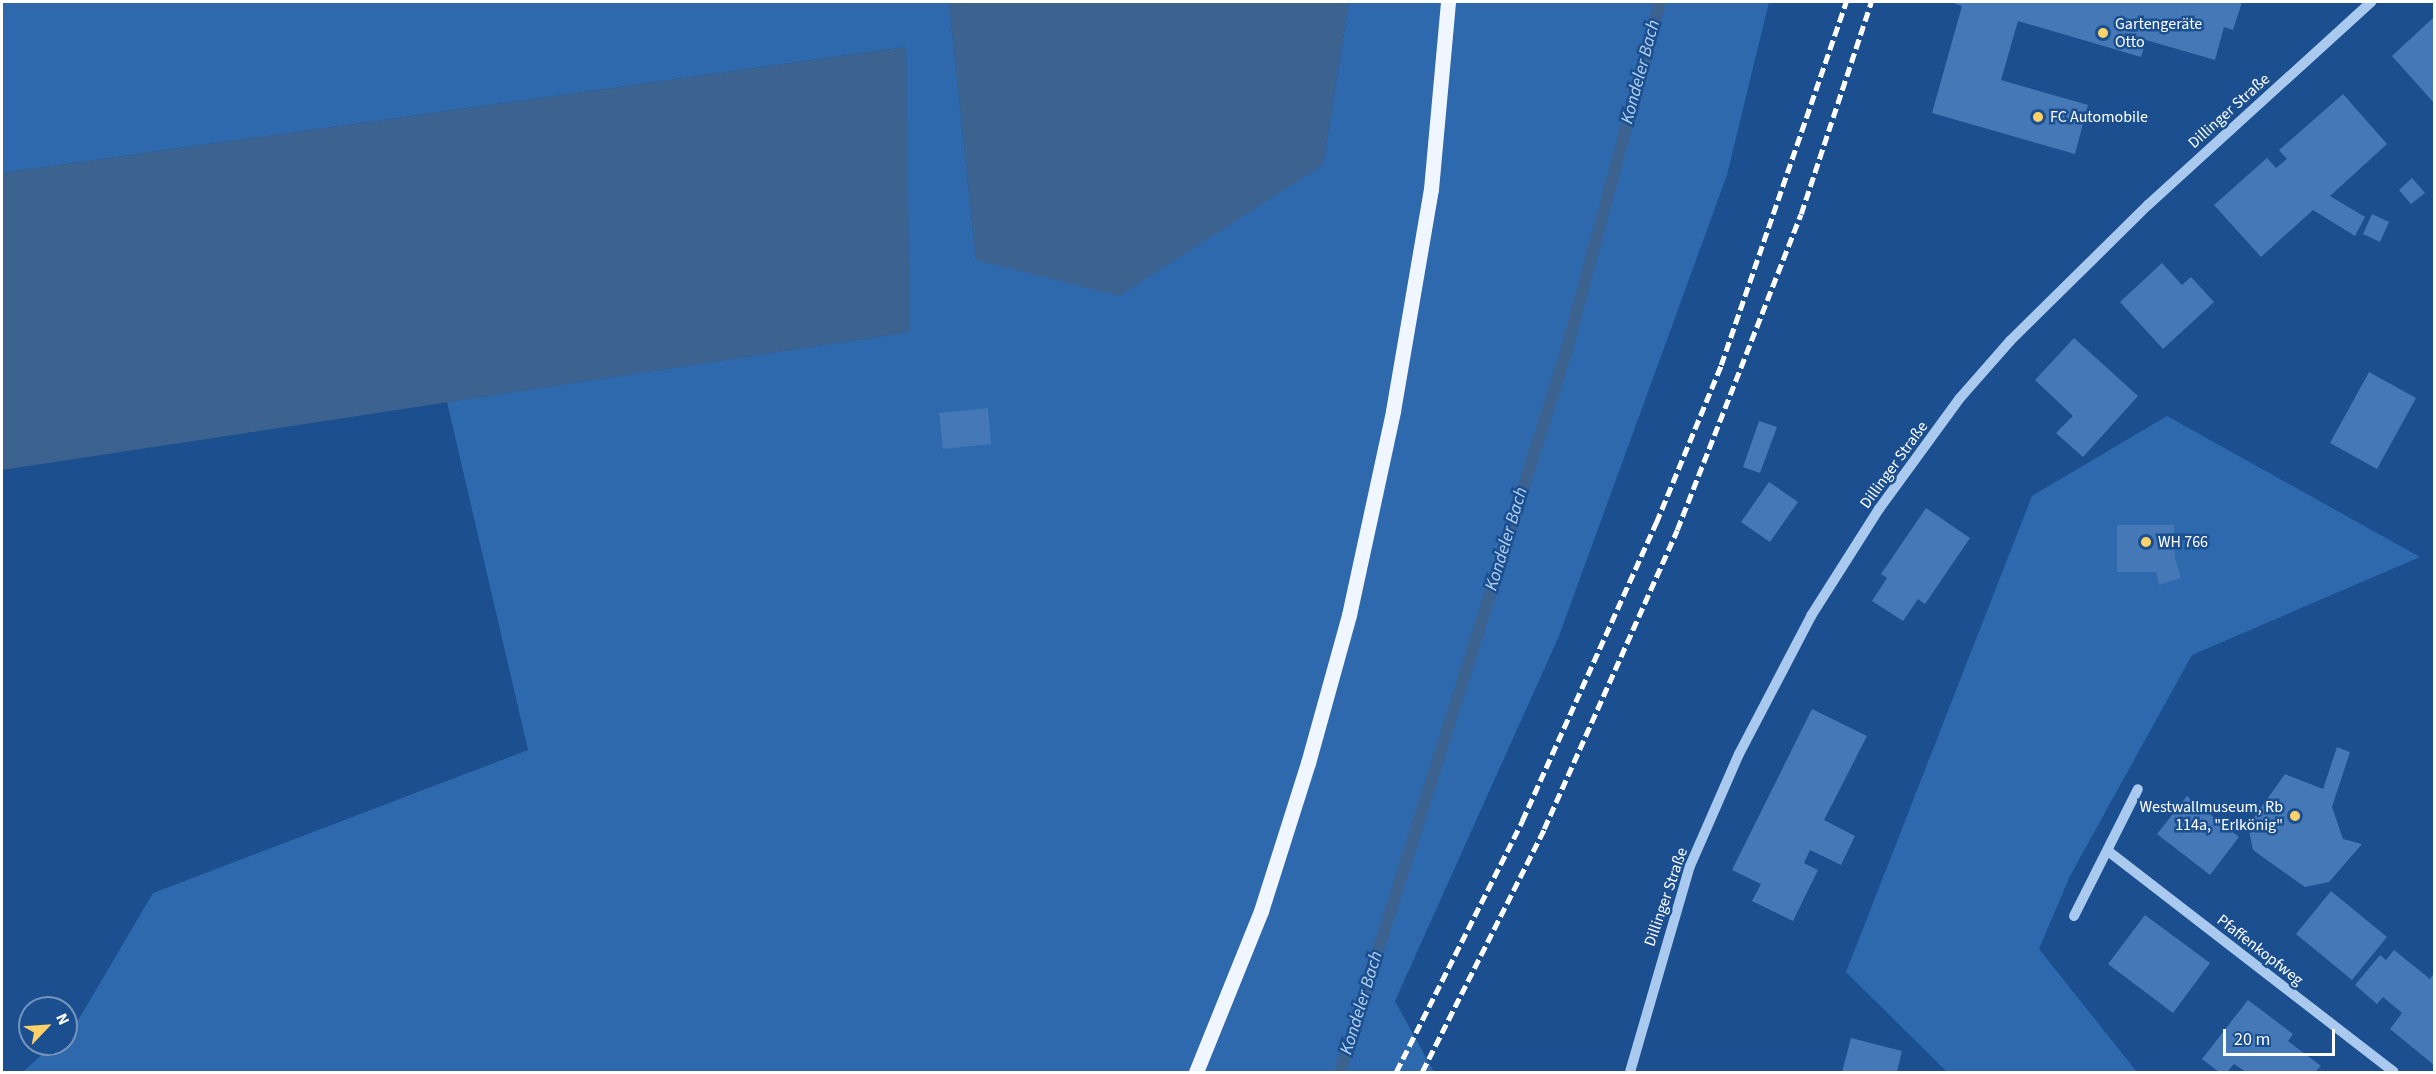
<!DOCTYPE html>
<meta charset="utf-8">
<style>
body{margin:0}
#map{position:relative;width:2436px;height:1074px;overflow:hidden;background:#1b4f8f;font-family:"Source Sans 3",sans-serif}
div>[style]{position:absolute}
.green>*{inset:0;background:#2e69ad}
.water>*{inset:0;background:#3c6290}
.stream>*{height:12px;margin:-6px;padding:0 6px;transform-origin:6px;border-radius:6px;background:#3c6290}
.building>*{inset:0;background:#4478b7}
.minor>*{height:10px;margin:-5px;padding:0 5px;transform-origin:5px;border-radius:5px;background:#a9c9ee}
.major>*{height:15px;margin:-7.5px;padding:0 7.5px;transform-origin:7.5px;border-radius:7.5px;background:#f0f6ff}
.rail>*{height:4.5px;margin-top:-2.25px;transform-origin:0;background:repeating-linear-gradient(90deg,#fff 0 10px,transparent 0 14.5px)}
.dots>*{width:16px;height:16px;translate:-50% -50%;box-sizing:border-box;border:3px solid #1b4f8f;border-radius:50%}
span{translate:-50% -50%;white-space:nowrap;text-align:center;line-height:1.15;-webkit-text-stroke:5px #1b4f8f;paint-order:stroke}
.poi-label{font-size:16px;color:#fff}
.left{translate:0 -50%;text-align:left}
.right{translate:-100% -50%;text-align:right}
.street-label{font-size:16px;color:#fff}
.water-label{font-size:18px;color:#b5d3f5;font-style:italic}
.frame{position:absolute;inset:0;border:3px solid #fff;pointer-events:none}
.north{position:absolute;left:18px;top:996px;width:60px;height:60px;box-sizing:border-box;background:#1b4f8f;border:2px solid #7695bc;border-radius:50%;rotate:65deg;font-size:16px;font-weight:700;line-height:24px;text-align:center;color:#fff}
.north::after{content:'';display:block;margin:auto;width:21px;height:27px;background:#ffd166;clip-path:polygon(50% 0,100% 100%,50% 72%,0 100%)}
.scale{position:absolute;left:2223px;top:1029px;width:112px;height:27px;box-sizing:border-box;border:3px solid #fff;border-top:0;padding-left:8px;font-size:18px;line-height:21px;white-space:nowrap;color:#fff;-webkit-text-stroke:4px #1b4f8f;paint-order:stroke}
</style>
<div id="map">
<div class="green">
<div style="clip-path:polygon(2px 2px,949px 2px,976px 260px,1323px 165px,1349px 2px,1769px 2px,1727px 175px,1559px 636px,1395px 1001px,1434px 1072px,23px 1072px,53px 1044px,66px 1044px,66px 1031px,80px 1017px,153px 893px,528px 750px,447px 402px,909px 332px,906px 47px,2px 173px)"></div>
<div style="clip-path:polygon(2167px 416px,2420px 557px,2192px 655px,2070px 876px,2039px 949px,2137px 1072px,1947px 1072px,1846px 972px,2032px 496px)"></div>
</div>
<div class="water">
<div style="clip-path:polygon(949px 2px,1349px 2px,1323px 165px,1119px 296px,976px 260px)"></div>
<div style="clip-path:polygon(906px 47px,910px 332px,2px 470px,2px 173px)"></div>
</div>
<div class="stream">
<div style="left:1340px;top:1072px;width:755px;rotate:-72.57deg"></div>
<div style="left:1566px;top:352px;width:362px;rotate:-75deg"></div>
</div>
<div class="building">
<div style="clip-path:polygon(1950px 2px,2242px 2px,2233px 30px,2224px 27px,2215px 60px,2146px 40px,2141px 57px,2018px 21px,2001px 80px,2088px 105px,2075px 154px,1932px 113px,1962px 6px)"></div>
<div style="clip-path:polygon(2434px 17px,2434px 103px,2392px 56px)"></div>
<div style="clip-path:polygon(2343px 94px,2387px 144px,2330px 196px,2365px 217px,2355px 236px,2313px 210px,2261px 257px,2214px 205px,2267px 158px,2276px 168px,2287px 159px,2279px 150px)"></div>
<div style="clip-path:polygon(2412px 178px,2425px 193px,2411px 204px,2399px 190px)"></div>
<div style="clip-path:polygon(2372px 214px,2389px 222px,2380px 242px,2363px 234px)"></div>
<div style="clip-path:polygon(2162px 263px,2182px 285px,2191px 277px,2214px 302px,2163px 349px,2120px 302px)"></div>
<div style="clip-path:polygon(2074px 338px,2138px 396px,2083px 457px,2056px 433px,2073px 416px,2035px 380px)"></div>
<div style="clip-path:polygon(2369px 372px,2416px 398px,2377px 469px,2330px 443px)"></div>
<div style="clip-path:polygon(988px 408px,991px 444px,943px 449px,939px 413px)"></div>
<div style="clip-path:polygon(1759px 421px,1777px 427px,1760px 473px,1743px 467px)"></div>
<div style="clip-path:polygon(1769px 482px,1798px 502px,1770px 542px,1741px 522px)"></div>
<div style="clip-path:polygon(1926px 508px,1970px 538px,1925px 604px,1918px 599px,1903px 621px,1872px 601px,1887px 578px,1881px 574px)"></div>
<div style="clip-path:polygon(2117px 525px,2174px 525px,2175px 558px,2181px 578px,2159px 585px,2156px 572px,2117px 572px)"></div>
<div style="clip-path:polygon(1812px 709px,1867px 736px,1824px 820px,1855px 836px,1841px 865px,1810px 850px,1804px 863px,1818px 870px,1793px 921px,1752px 901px,1761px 884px,1732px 870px)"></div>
<div style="clip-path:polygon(2337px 747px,2350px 752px,2332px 807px,2343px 839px,2362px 844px,2329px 882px,2305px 887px,2253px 850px,2248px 826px,2285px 774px,2323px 789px)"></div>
<div style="clip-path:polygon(2187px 796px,2239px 837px,2210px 875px,2157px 834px)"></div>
<div style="clip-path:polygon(2331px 891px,2387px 937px,2352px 980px,2296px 934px)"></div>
<div style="clip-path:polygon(2145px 915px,2210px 963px,2173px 1013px,2108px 964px)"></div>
<div style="clip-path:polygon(2394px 950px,2430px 979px,2434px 973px,2434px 1065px,2390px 1029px,2402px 1013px,2383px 997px,2377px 1004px,2355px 985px,2380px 955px,2386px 960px)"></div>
<div style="clip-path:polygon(2248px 1000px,2293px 1034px,2288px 1041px,2321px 1066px,2315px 1072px,2246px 1072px,2234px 1064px,2227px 1072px,2219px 1072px,2202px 1059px)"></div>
<div style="clip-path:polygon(1851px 1038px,1902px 1051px,1897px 1072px,1842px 1072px)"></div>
</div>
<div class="minor">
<div style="left:2108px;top:851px;width:361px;rotate:37.7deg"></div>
<div style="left:2074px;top:916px;width:142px;rotate:-63.3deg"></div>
<div style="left:1630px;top:1072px;width:215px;rotate:-73.8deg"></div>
<div style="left:1690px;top:866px;width:122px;rotate:-66.4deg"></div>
<div style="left:1739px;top:754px;width:156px;rotate:-62.4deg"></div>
<div style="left:1811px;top:616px;width:127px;rotate:-57.6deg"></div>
<div style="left:1879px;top:509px;width:137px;rotate:-53.9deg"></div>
<div style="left:1960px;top:398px;width:76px;rotate:-48.7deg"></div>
<div style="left:2010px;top:341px;width:194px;rotate:-44.6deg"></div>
<div style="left:2148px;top:205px;width:302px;rotate:-42.3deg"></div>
</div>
<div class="major">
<div style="left:1196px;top:1072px;width:174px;rotate:-68deg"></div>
<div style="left:1261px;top:911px;width:155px;rotate:-72.4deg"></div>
<div style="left:1308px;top:763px;width:154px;rotate:-74.5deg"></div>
<div style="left:1349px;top:615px;width:209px;rotate:-77.8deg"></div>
<div style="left:1393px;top:411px;width:225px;rotate:-80.3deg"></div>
<div style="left:1431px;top:189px;width:188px;rotate:-84.8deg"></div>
</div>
<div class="rail">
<div style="left:1396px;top:1072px;width:281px;rotate:-63.3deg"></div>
<div style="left:1522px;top:821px;width:327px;rotate:-65.8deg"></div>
<div style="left:1656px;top:523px;width:171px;rotate:-67.6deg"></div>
<div style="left:1721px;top:365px;width:384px;rotate:-71deg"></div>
<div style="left:1422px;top:1072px;width:272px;rotate:-63.3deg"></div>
<div style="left:1544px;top:829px;width:327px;rotate:-66deg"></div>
<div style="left:1677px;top:530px;width:339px;rotate:-68.6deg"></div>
<div style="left:1801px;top:214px;width:223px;rotate:-71.7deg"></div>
</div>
<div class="dots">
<div style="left:2103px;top:33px;background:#ffd166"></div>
<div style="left:2038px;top:117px;background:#ffd166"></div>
<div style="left:2146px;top:542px;background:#ffd166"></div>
<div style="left:2295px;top:816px;background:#ffd166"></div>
</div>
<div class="poi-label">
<span class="left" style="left:2115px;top:33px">Gartengeräte<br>Otto</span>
<span class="left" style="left:2050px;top:117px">FC Automobile</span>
<span class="left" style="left:2158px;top:542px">WH 766</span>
<span class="right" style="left:2283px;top:816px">Westwallmuseum, Rb<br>114a, "Erlkönig"</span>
</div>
<div class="street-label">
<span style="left:2229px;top:111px;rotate:-42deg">Dillinger Straße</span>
<span style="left:1894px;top:465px;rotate:-54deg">Dillinger Straße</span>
<span style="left:1666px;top:897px;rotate:-71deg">Dillinger Straße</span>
<span style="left:2260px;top:950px;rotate:38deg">Pfaffenkopfweg</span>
</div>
<div class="water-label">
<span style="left:1641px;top:72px;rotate:-75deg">Kondeler Bach</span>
<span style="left:1507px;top:539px;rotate:-73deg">Kondeler Bach</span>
<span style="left:1362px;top:1003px;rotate:-73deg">Kondeler Bach</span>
</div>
<div class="frame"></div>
<div class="north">N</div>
<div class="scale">20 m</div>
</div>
